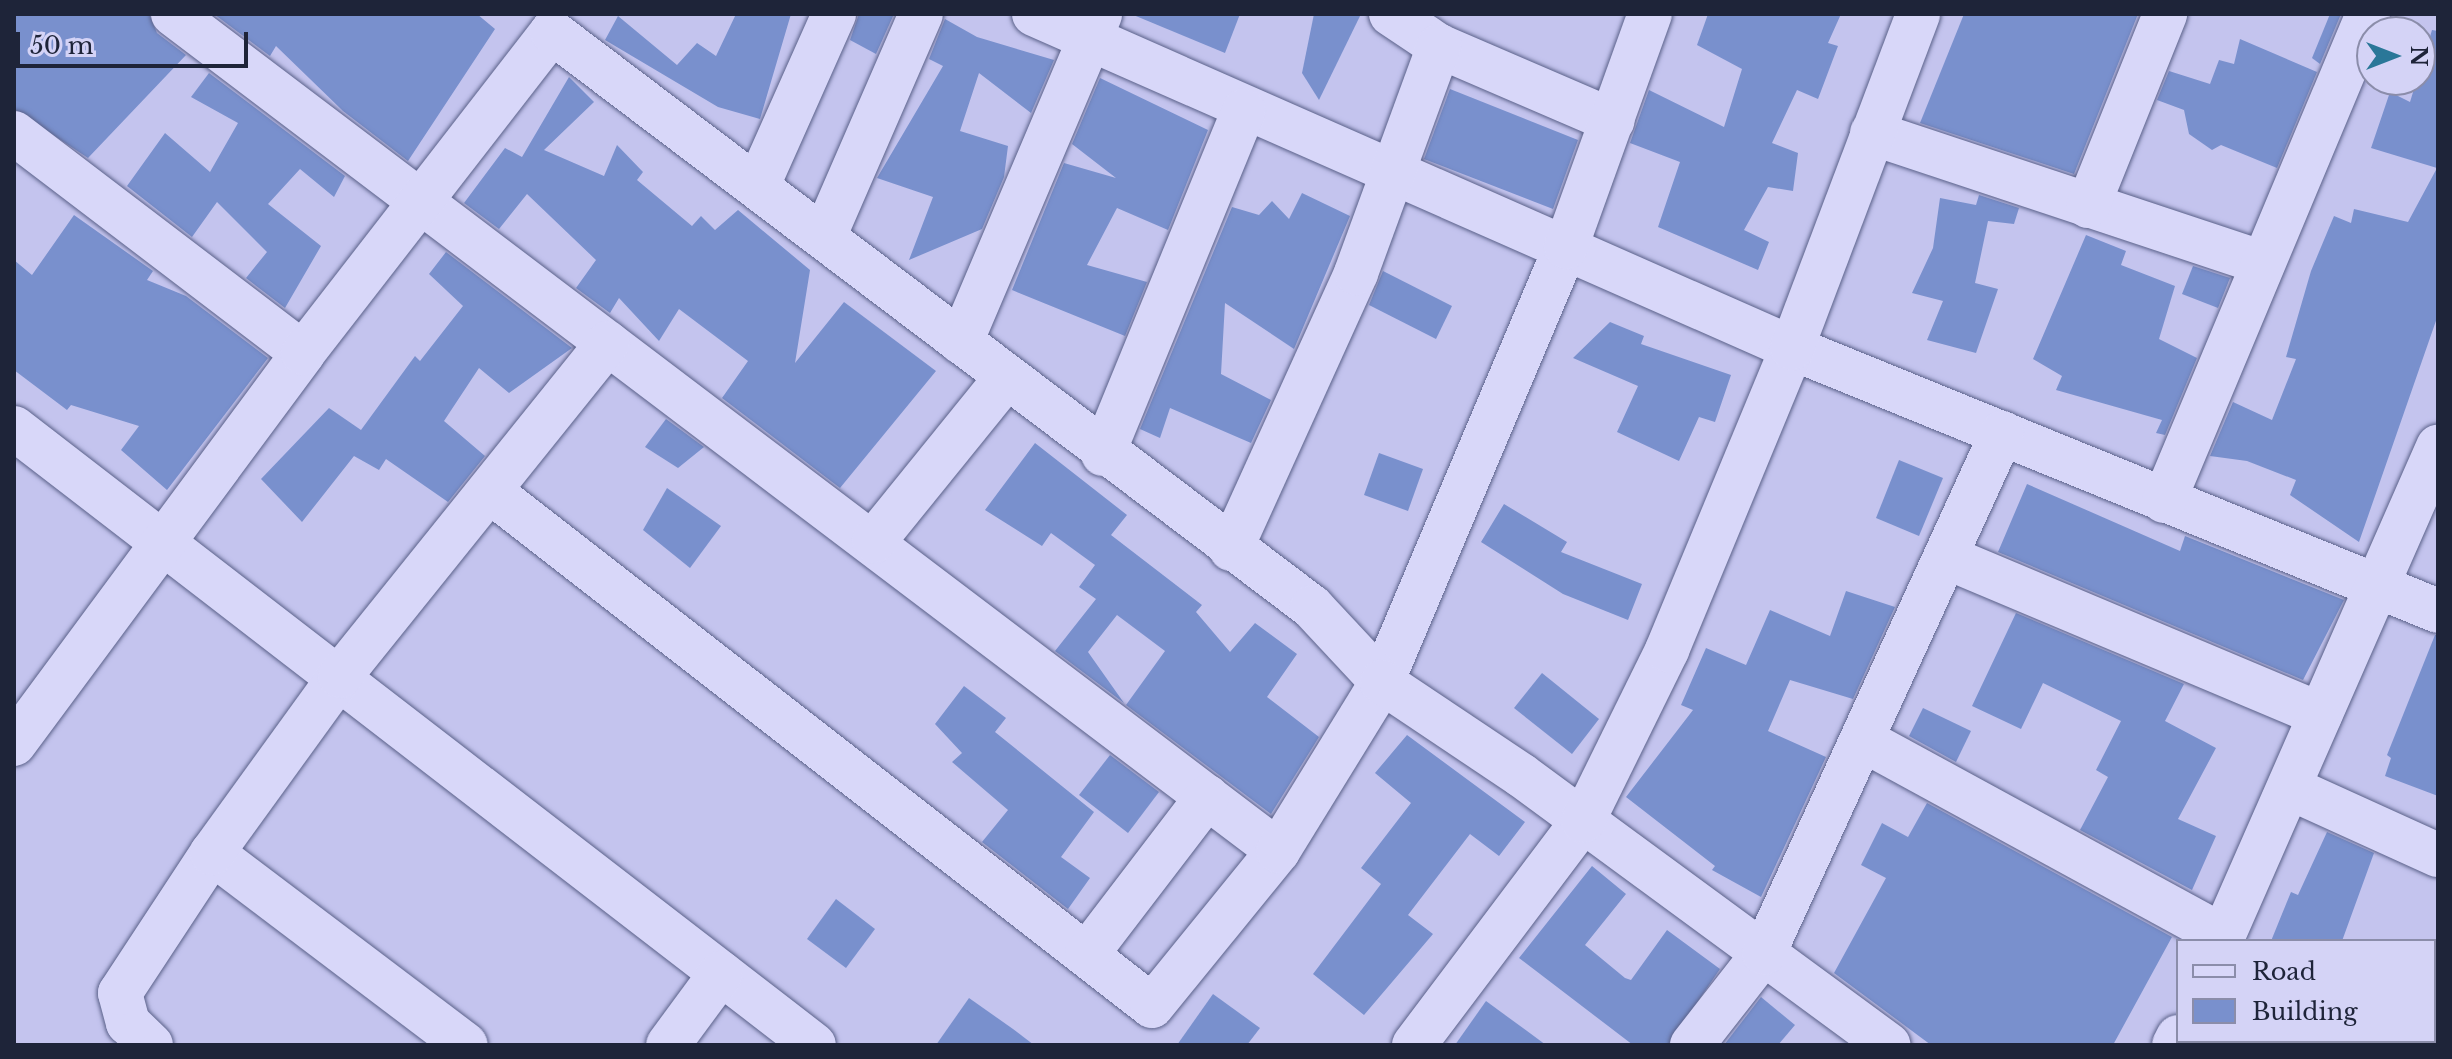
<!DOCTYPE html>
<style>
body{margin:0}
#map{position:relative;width:2452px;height:1059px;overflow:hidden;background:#c4c4ee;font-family:"Libre Baskerville",serif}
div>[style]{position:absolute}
.building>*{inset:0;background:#7990cd}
.roads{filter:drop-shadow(0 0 2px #5a6189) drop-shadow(0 0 2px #5a6189)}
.minor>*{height:44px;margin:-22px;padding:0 22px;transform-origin:22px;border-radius:22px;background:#d8d7f9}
span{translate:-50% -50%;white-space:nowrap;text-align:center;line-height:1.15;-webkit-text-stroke:6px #d4d3f6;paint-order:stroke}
.frame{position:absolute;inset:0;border:16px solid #1e2439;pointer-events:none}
.legend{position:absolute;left:2176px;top:939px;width:260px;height:104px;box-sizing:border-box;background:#d4d3f6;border:2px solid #8b8daa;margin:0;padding:10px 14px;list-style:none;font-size:24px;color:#1e2439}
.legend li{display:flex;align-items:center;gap:16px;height:40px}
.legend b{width:40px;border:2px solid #8b8daa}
.north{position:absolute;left:2356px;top:16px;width:80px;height:80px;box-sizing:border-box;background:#d4d3f6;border:2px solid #8b8daa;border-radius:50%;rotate:90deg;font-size:22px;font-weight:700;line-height:32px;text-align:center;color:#1e2439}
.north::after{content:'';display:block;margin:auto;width:28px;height:36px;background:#2a7798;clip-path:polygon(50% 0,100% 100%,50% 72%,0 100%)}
.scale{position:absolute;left:16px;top:32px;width:232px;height:36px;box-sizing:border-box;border:4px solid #1e2439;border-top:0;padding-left:10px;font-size:24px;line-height:28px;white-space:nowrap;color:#1e2439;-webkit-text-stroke:6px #d4d3f6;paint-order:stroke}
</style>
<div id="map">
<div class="building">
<div style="clip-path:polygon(14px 14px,149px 14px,157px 33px,186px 55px,88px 158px,14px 109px)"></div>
<div style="clip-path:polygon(214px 14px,477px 14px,495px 29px,408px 161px,343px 111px,276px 46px,270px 56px)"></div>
<div style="clip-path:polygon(736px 14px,791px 14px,760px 119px,718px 107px,605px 40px,618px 16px,677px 65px,697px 43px,716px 56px)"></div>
<div style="clip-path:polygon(859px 14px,894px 14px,876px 54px,850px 40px)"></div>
<div style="clip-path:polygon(1131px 14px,1240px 14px,1225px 53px)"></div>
<div style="clip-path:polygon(1314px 14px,1361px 14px,1319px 100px,1302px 73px)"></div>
<div style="clip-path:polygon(1708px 14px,1841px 14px,1828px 43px,1838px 46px,1818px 99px,1797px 90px,1772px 143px,1798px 153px,1793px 191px,1768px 187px,1744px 230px,1769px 242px,1758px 270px,1658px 227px,1680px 162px,1630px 143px,1649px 90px,1724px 127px,1742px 69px,1697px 45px)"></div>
<div style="clip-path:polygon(1964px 14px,2138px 14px,2074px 174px,1920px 123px)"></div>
<div style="clip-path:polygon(2330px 14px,2341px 14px,2320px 64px,2312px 58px)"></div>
<div style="clip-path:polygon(945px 19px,977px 37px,1054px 60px,1031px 113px,979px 73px,960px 131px,1008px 146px,1004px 177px,982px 229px,909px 260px,933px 197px,877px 178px,943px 66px,929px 59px)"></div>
<div style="clip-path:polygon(2432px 30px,2438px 31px,2438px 315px,2359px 542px,2290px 495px,2296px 480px,2247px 461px,2210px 456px,2233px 402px,2272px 420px,2296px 359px,2286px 357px,2311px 271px,2334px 216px,2351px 223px,2354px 209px,2408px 222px,2437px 168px,2371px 148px,2390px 92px,2410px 102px)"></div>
<div style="clip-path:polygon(2240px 39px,2317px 72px,2277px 168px,2221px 145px,2212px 150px,2189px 134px,2184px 110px,2157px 100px,2169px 71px,2210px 84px,2219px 60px,2234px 64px)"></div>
<div style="clip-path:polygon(209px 73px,345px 176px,334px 197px,300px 169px,268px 204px,321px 246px,285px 308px,246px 278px,267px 252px,217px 202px,192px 237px,127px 186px,165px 133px,210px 172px,238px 123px,191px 97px)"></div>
<div style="clip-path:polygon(569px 77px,594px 102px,544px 150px,604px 176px,617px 145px,643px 172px,637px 180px,692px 226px,701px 216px,715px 230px,738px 210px,810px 270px,795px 363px,844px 302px,936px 371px,840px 488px,722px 398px,748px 361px,679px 309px,659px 341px,619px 298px,610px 313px,576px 288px,596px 260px,527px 194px,499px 229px,464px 203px,505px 148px,522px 157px)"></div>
<div style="clip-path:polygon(1100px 78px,1208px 130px,1168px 230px,1117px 208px,1087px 265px,1147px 282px,1125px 336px,1012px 290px,1064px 163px,1116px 178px,1072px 144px)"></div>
<div style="clip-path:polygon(1450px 89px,1578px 140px,1553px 209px,1424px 159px)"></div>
<div style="clip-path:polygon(1302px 193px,1350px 216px,1294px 349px,1225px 303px,1221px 374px,1271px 400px,1251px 443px,1170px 408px,1160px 438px,1140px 429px,1232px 207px,1259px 215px,1272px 201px,1289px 219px)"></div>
<div style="clip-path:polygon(1979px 195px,2019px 208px,2014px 224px,1988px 221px,1975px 283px,1998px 289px,1976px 353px,1927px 340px,1943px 301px,1912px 293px,1933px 248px,1940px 198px,1976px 205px)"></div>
<div style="clip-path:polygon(74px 215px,153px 271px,147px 280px,186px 296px,268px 358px,167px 490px,121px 450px,139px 426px,71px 405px,67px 410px,14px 370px,14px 260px,32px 275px)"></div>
<div style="clip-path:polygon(2086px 235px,2126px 251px,2121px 265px,2175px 286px,2159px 339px,2197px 358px,2165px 435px,2156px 433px,2162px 420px,2056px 390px,2062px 376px,2033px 359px)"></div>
<div style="clip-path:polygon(446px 252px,572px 348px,509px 393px,479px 368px,444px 421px,485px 456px,448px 502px,386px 459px,379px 470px,354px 456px,302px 522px,261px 479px,329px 408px,361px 430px,415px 356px,420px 361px,463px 306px,429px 274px)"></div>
<div style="clip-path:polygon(2193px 266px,2230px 278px,2218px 308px,2182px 294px)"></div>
<div style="clip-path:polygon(1383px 271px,1452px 306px,1436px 339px,1369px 305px)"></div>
<div style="clip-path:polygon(1610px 322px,1644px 336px,1641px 344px,1731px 375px,1715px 422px,1699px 417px,1679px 461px,1617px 432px,1638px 386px,1573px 358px)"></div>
<div style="clip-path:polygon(666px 419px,704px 447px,678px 468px,645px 447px)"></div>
<div style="clip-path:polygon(1035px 443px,1127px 515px,1111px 535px,1202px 605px,1196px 612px,1230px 652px,1255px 623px,1297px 654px,1267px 697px,1319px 737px,1271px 814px,1126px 705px,1165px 651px,1117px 615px,1088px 652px,1124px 703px,1055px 651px,1096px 599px,1079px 587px,1095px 565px,1051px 533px,1042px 546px,985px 510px)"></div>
<div style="clip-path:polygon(1379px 453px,1423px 469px,1408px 511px,1364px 495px)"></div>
<div style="clip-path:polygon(1899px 460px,1943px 478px,1919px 536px,1876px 518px)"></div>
<div style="clip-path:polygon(2027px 484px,2180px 551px,2185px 536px,2344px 600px,2303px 680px,1998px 552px)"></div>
<div style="clip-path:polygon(667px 488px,721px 526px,690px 568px,643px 530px)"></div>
<div style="clip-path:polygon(1504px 504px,1567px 542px,1561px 552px,1642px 584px,1628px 620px,1563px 594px,1481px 542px)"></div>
<div style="clip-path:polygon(1846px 591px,1895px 607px,1853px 699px,1790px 680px,1768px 731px,1826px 757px,1761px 897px,1712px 870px,1715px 866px,1626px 797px,1693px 710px,1681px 705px,1706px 648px,1746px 665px,1770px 610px,1830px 636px)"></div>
<div style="clip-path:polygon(2016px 613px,2184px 684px,2165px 721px,2216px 748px,2178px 819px,2216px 836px,2192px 890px,2080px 830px,2108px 777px,2096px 770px,2121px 721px,2043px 683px,2021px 729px,1972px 706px)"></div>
<div style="clip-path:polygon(2435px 635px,2438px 635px,2438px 796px,2385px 776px,2391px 758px,2387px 755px)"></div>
<div style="clip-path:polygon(1542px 673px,1599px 719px,1572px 754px,1514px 708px)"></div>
<div style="clip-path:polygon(964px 686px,1006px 718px,995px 732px,1094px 812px,1061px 857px,1090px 878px,1068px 909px,982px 842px,1008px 810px,952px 762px,962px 753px,935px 724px)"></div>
<div style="clip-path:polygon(1923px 708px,1971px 731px,1956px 762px,1909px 736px)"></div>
<div style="clip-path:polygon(1407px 735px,1525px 822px,1499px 856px,1470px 834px,1408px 915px,1433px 934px,1364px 1015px,1313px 974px,1381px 884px,1361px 868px,1411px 803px,1375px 773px)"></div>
<div style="clip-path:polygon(1110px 755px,1159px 792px,1128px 833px,1079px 795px)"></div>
<div style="clip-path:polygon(1927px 803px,2172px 937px,2113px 1045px,1931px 1045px,1834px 973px,1886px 878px,1861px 865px,1882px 823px,1908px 837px)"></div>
<div style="clip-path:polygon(2327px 832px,2374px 853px,2342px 941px,2271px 941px,2291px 892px,2298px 895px)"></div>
<div style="clip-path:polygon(1592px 866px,1626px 894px,1585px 945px,1625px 978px,1631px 980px,1667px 930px,1720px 969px,1668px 1045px,1633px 1045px,1519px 958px)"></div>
<div style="clip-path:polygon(836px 899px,875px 929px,846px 968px,807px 939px)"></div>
<div style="clip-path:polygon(1213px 994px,1260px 1028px,1247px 1045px,1177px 1045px)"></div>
<div style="clip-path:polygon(1761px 997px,1795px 1025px,1778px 1045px,1724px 1045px)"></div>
<div style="clip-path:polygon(969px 998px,1013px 1029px,1034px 1045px,936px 1045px)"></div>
<div style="clip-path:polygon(1486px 1001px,1546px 1045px,1455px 1045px)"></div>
</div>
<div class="roads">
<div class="minor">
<div style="left:173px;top:14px;width:1386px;rotate:37.14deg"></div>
<div style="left:1034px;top:14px;width:828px;rotate:23.78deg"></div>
<div style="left:1792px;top:348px;width:697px;rotate:22.15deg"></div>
<div style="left:1391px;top:14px;width:58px;rotate:33.7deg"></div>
<div style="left:1439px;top:46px;width:189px;rotate:23.3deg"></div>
<div style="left:14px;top:133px;width:363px;rotate:37.3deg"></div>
<div style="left:1872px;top:133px;width:412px;rotate:18.4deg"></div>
<div style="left:758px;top:185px;width:187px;rotate:-66deg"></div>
<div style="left:2088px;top:206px;width:207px;rotate:-68.1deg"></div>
<div style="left:824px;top:237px;width:243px;rotate:-66.5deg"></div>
<div style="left:961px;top:342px;width:356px;rotate:-67deg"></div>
<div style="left:14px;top:428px;width:1010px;rotate:37.64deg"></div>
<div style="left:1103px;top:454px;width:371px;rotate:-67.7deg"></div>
<div style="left:491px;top:492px;width:837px;rotate:37.87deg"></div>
<div style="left:1152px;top:1006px;width:200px;rotate:-50.9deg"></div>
<div style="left:1278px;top:851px;width:198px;rotate:-58.4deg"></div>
<div style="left:1382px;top:682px;width:472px;rotate:-67.1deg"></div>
<div style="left:1566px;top:247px;width:248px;rotate:-70.2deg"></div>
<div style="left:2164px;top:501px;width:528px;rotate:-67.27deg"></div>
<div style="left:874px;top:541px;width:211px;rotate:-51deg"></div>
<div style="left:1231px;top:549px;width:303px;rotate:-65.6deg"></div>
<div style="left:1356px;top:273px;width:242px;rotate:-69.9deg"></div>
<div style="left:1946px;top:557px;width:406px;rotate:22.8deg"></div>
<div style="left:1865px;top:741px;width:408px;rotate:28.6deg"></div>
<div style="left:14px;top:744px;width:486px;rotate:-53.5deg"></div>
<div style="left:303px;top:353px;width:406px;rotate:-52.2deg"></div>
<div style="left:552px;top:32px;width:953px;rotate:37.11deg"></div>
<div style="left:1312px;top:607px;width:103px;rotate:47deg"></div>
<div style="left:1382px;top:682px;width:167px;rotate:33.8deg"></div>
<div style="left:1521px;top:775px;width:456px;rotate:36.3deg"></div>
<div style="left:2290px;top:788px;width:162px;rotate:24.4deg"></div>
<div style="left:212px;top:853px;width:318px;rotate:37.1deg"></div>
<div style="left:2221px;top:941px;width:540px;rotate:-66.29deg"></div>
<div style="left:1087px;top:954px;width:198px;rotate:-52.6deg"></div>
<div style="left:2397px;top:1041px;width:10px;rotate:24deg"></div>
<div style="left:151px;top:1045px;width:32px;rotate:-136deg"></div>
<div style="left:128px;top:1023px;width:31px;rotate:-105deg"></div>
<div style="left:120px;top:993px;width:168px;rotate:-56.7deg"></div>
<div style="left:212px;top:853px;width:218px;rotate:-54.1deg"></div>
<div style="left:340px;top:676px;width:427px;rotate:-51.2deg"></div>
<div style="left:668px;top:1045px;width:89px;rotate:-53.6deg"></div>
<div style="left:1414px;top:1045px;width:281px;rotate:-53deg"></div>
<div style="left:1583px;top:821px;width:191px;rotate:-63.8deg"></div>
<div style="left:1667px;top:650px;width:327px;rotate:-67.5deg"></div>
<div style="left:1792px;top:348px;width:357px;rotate:-69.3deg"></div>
<div style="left:1692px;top:1045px;width:117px;rotate:-52deg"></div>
<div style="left:1764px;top:953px;width:572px;rotate:-65.41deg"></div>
<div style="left:2174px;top:1045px;width:9px;rotate:-63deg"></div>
</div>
</div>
<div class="frame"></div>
<ul class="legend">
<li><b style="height:10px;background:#d8d7f9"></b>Road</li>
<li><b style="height:22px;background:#7990cd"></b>Building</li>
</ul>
<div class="north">N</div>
<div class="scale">50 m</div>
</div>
